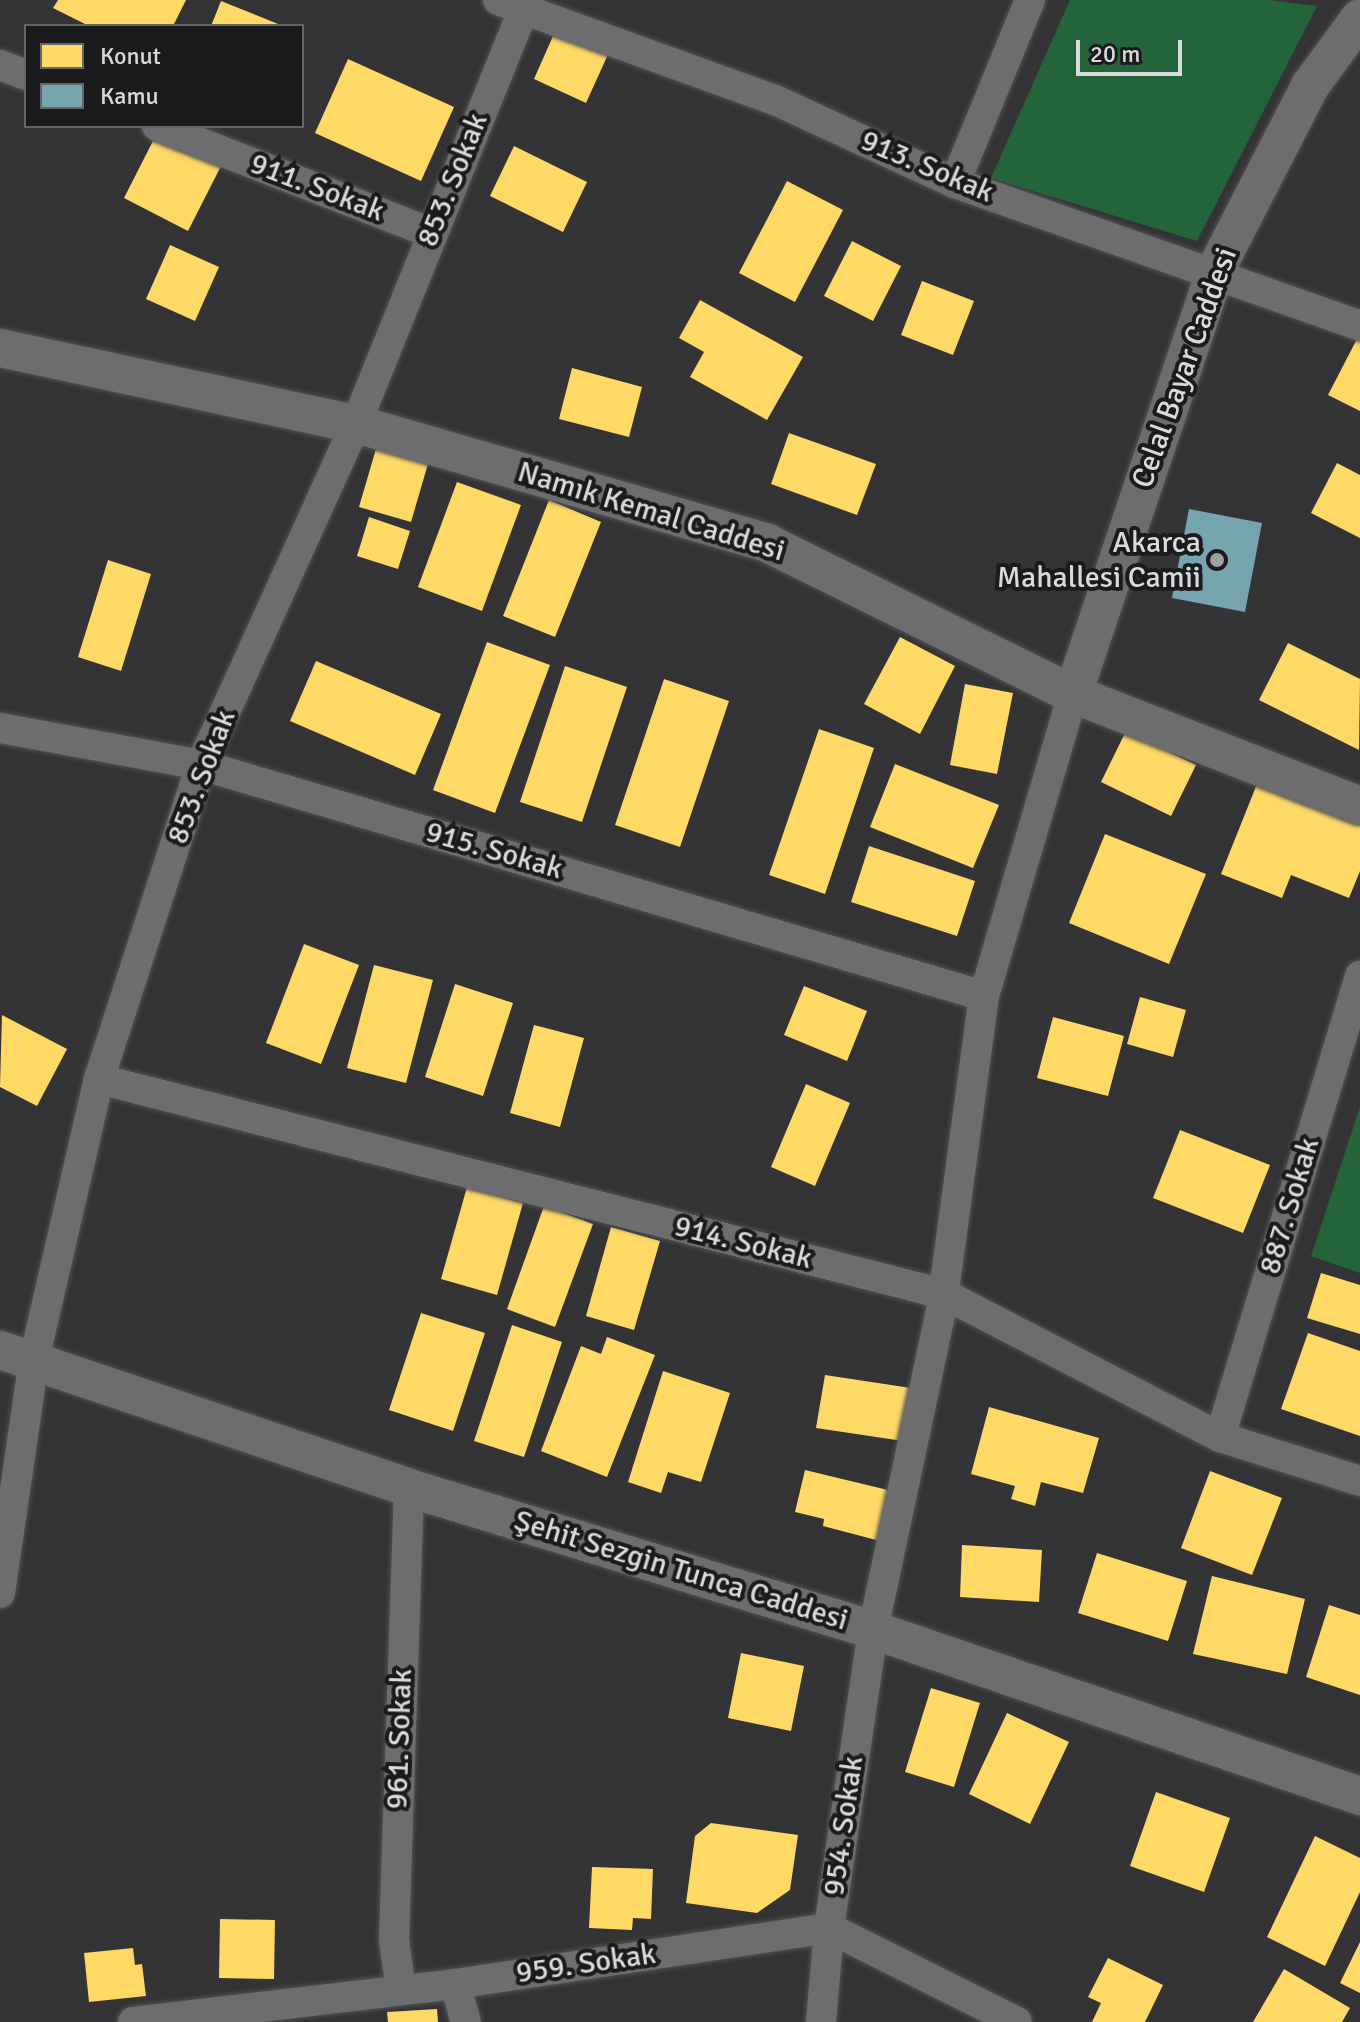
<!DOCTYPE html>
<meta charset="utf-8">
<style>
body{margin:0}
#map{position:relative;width:1360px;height:2022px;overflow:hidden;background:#343437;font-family:Signika,sans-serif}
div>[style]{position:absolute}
.green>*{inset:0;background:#24643b}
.homes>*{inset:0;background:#ffd966}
.public>*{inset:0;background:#76a5af}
.roads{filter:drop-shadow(0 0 2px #525254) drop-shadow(0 0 2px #525254)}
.minor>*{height:30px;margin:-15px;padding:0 15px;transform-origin:15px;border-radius:15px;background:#6d6d6f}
.tertiary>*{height:38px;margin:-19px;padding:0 19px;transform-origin:19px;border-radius:19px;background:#6d6d6f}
.dots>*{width:22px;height:22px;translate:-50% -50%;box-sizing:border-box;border:4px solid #1b1b1d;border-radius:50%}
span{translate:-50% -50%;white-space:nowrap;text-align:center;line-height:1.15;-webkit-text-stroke:8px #1b1b1d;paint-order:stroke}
.street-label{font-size:30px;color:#dadadd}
.poi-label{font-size:30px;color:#dadadd}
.right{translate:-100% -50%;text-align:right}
.legend{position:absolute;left:24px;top:24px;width:280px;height:104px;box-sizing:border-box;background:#1b1b1d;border:2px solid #67676a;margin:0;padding:10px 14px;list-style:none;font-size:24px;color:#dadadd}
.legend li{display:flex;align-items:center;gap:16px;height:40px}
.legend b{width:40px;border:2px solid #67676a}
.scale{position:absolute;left:1076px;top:40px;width:106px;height:36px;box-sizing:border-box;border:4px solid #dadadd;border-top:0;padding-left:10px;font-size:24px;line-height:28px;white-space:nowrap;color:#dadadd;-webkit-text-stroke:6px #1b1b1d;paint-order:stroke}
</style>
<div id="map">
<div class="green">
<div style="clip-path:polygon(1070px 0,1268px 0,1317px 6px,1197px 241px,991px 178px)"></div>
<div style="clip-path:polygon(1360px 1107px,1360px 1273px,1311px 1256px)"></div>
</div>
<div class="homes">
<div style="clip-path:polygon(58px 0,186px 0,173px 26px,89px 26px,53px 8px)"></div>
<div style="clip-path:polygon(221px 1px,283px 26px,211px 26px)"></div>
<div style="clip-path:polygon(557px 27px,610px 50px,586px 103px,534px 79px)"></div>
<div style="clip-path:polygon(348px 59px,454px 107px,421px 181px,315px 133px)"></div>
<div style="clip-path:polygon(157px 133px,221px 166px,188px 231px,124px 198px)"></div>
<div style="clip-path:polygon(514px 146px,587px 182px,563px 232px,490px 196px)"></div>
<div style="clip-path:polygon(787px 181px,843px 210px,795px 302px,739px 273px)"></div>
<div style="clip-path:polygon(852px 241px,901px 266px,873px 321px,824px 296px)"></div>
<div style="clip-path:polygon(170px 245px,219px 267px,195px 321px,146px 299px)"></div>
<div style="clip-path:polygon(922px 281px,974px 301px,953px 355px,901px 335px)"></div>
<div style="clip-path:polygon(700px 300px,803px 357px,767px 420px,690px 377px,704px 352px,679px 338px)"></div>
<div style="clip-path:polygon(1358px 337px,1360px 338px,1360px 411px,1328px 395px)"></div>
<div style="clip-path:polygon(572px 368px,642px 387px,629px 437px,559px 419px)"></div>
<div style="clip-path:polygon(789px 433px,876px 464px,857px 515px,771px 484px)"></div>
<div style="clip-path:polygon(378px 442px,430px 457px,411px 522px,359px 507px)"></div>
<div style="clip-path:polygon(1337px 463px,1360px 475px,1360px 538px,1311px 513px)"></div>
<div style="clip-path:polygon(457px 482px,521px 505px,482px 611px,418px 587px)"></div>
<div style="clip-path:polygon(549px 500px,601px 522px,555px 637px,503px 616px)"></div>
<div style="clip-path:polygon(369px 517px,410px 531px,398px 569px,357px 556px)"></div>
<div style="clip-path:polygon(108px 560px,151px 574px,121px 671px,78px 657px)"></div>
<div style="clip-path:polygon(900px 637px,955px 666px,920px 734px,864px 704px)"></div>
<div style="clip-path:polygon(487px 642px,550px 665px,495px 813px,433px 790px)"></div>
<div style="clip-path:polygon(1288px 643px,1360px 679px,1359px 750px,1259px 700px)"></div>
<div style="clip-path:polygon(316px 661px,441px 714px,415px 775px,290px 721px)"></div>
<div style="clip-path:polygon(565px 666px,627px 687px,582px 822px,520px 802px)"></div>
<div style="clip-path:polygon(664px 679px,729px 701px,680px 847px,615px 825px)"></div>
<div style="clip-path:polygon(965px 684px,1013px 693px,997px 774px,950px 765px)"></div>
<div style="clip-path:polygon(819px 729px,874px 748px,825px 894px,769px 875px)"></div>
<div style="clip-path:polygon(1126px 731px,1196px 765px,1171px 816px,1101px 782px)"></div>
<div style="clip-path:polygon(895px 764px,999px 805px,973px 868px,870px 827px)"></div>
<div style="clip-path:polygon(1259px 779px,1360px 819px,1360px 871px,1349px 898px,1291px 875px,1282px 898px,1221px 874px)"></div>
<div style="clip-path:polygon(1105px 834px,1206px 874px,1169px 964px,1069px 923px)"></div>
<div style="clip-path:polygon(869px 846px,975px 881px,957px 936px,851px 902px)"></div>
<div style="clip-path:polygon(304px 944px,359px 965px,321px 1064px,266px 1043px)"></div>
<div style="clip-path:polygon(374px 965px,433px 980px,406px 1083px,347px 1068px)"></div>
<div style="clip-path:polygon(455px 984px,513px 1003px,483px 1096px,425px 1077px)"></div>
<div style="clip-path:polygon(804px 986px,867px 1011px,847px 1061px,784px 1035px)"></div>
<div style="clip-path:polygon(1140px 997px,1186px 1010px,1173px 1057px,1127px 1044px)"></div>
<div style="clip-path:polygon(2px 1015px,67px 1049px,37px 1106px,0 1087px)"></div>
<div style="clip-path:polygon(1053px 1017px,1124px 1036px,1108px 1096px,1037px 1078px)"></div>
<div style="clip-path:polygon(534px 1025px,584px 1038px,560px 1127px,510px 1113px)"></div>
<div style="clip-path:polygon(806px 1084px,850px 1103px,815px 1186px,771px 1167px)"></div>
<div style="clip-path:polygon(1180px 1130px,1270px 1165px,1243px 1233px,1153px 1198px)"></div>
<div style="clip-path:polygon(467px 1187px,523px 1203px,497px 1295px,441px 1279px)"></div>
<div style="clip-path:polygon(544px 1206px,593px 1224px,555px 1327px,507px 1309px)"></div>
<div style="clip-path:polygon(611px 1227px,660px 1241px,634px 1330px,586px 1316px)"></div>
<div style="clip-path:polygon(1321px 1273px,1360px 1285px,1360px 1334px,1307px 1318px)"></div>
<div style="clip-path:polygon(421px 1313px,485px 1333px,453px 1431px,389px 1410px)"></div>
<div style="clip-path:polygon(512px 1325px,562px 1342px,524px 1457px,474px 1441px)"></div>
<div style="clip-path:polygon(1308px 1333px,1360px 1351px,1360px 1436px,1281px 1409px)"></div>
<div style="clip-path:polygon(607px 1337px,655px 1355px,607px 1477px,541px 1451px,581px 1346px,601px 1354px)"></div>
<div style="clip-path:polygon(663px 1371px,730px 1393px,701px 1482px,668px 1472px,661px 1493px,628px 1482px)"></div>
<div style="clip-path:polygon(825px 1375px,911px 1388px,903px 1441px,816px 1428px)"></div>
<div style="clip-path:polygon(989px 1407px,1099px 1438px,1083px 1493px,1041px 1482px,1035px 1506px,1011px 1499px,1015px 1486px,971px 1474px)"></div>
<div style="clip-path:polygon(805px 1470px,892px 1491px,880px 1541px,823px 1526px,824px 1519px,795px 1512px)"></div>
<div style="clip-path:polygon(1210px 1471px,1282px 1498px,1252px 1575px,1181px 1548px)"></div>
<div style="clip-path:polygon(962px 1545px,1042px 1550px,1039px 1602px,960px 1597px)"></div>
<div style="clip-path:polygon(1097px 1553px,1187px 1581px,1168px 1641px,1078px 1613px)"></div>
<div style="clip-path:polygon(1212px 1576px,1305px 1599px,1287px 1674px,1193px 1654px)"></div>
<div style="clip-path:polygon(1329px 1605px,1360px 1615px,1360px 1695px,1306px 1677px)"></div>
<div style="clip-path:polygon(741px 1653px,804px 1666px,791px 1731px,728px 1718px)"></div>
<div style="clip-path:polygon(931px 1688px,980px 1703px,954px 1787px,905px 1772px)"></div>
<div style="clip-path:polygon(1007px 1713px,1069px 1742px,1030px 1824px,969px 1794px)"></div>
<div style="clip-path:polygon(1156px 1792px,1230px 1818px,1204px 1892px,1130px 1866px)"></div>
<div style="clip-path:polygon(711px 1823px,798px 1835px,790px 1890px,757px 1913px,686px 1903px,695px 1836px)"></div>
<div style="clip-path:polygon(1315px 1836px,1360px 1858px,1360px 1892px,1325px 1966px,1267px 1937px)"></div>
<div style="clip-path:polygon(592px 1867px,653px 1869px,651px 1919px,633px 1918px,632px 1930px,589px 1928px)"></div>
<div style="clip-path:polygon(220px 1919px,275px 1920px,274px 1979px,219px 1978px)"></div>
<div style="clip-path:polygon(1360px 1942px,1360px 1993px,1340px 1983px)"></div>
<div style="clip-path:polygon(133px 1948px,135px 1965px,142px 1964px,146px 1996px,89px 2002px,84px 1953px)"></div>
<div style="clip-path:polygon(1108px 1958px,1163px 1985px,1145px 2022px,1092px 2022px,1101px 2003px,1088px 1997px)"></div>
<div style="clip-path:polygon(1284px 1969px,1350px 2008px,1342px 2022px,1253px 2022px)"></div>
<div style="clip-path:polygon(437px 2009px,438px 2022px,388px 2022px,387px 2012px)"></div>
</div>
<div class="public">
<div style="clip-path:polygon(1189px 509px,1262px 523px,1245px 612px,1172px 598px)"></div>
</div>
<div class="roads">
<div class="minor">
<div style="left:498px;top:0;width:294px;rotate:19.9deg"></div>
<div style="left:775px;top:100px;width:198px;rotate:24.8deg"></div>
<div style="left:955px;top:183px;width:430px;rotate:19.4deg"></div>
<div style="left:0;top:65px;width:28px;rotate:21deg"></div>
<div style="left:157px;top:126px;width:295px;rotate:21.3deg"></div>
<div style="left:955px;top:183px;width:198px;rotate:-67.7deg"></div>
<div style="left:0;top:728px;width:204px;rotate:10.4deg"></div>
<div style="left:201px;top:765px;width:816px;rotate:16.44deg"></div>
<div style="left:99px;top:1079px;width:872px;rotate:14.28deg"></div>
<div style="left:944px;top:1294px;width:311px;rotate:27.4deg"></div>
<div style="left:1220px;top:1437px;width:147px;rotate:17.4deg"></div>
<div style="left:1220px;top:1437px;width:482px;rotate:-73.1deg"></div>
<div style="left:0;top:1593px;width:235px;rotate:-81.7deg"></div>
<div style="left:34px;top:1360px;width:288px;rotate:-77deg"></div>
<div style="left:99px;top:1079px;width:330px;rotate:-72deg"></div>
<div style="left:201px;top:765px;width:375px;rotate:-65.6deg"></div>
<div style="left:356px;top:424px;width:457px;rotate:-68deg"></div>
<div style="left:455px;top:1984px;width:40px;rotate:74deg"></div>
<div style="left:401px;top:1990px;width:50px;rotate:-98deg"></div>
<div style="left:394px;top:1940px;width:452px;rotate:-88.1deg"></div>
<div style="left:133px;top:2022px;width:324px;rotate:-6.7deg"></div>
<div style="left:455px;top:1984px;width:378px;rotate:-8.5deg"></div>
<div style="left:829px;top:1928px;width:210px;rotate:26.6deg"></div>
<div style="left:821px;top:2022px;width:94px;rotate:-85.1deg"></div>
<div style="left:829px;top:1928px;width:301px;rotate:-81.6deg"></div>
<div style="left:873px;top:1630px;width:331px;rotate:-78deg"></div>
<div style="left:942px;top:1306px;width:313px;rotate:-82.3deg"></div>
<div style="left:984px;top:996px;width:315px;rotate:-73.6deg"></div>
</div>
<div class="tertiary">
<div style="left:0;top:348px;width:364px;rotate:12.1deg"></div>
<div style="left:356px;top:424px;width:428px;rotate:16.1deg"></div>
<div style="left:767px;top:543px;width:341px;rotate:26.3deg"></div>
<div style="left:1073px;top:694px;width:308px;rotate:21.3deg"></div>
<div style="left:1073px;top:694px;width:446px;rotate:-71.4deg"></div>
<div style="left:1215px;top:271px;width:208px;rotate:-62.8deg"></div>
<div style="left:1310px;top:86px;width:84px;rotate:-53.7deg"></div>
<div style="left:0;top:1350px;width:432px;rotate:18.6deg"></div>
<div style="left:409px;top:1488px;width:485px;rotate:17deg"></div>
<div style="left:873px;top:1630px;width:515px;rotate:18.82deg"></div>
</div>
</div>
<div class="dots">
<div style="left:1217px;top:560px;background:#a0a0a3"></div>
</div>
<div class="street-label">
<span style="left:927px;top:167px;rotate:23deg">913. Sokak</span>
<span style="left:453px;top:180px;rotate:-68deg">853. Sokak</span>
<span style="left:317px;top:188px;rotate:21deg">911. Sokak</span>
<span style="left:1185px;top:368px;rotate:-70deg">Celal Bayar Caddesi</span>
<span style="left:651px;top:512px;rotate:17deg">Namık Kemal Caddesi</span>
<span style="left:202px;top:777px;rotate:-69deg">853. Sokak</span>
<span style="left:494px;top:851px;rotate:16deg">915. Sokak</span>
<span style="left:1290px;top:1206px;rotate:-73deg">887. Sokak</span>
<span style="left:743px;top:1243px;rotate:14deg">914. Sokak</span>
<span style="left:681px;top:1571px;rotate:17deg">Şehit Sezgin Tunca Caddesi</span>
<span style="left:400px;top:1739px;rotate:-88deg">961. Sokak</span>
<span style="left:844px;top:1826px;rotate:-82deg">954. Sokak</span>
<span style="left:586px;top:1964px;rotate:-8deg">959. Sokak</span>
</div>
<div class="poi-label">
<span class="right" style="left:1201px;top:560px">Akarca<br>Mahallesi Camii</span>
</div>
<ul class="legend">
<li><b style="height:22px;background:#ffd966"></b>Konut</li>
<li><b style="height:22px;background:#76a5af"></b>Kamu</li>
</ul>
<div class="scale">20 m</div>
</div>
